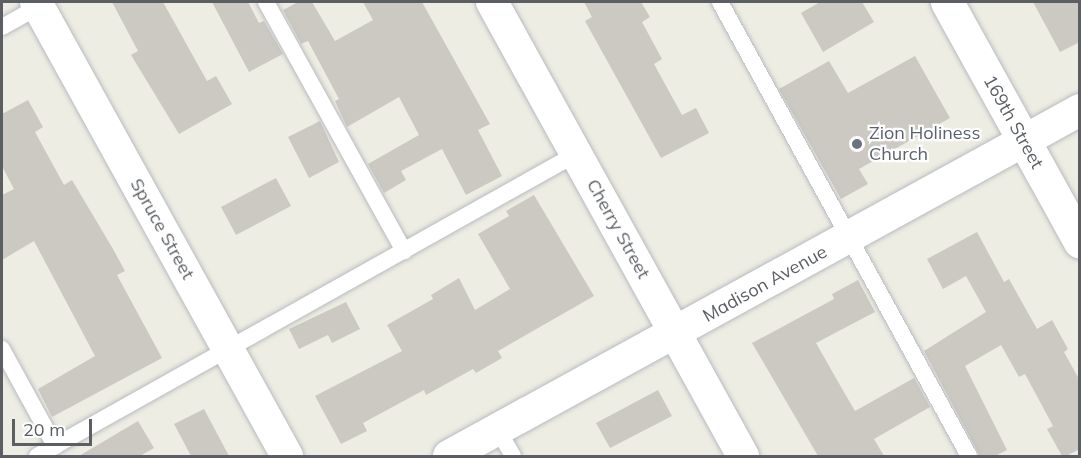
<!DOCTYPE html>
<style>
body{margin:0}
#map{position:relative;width:1081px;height:458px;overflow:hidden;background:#eeede3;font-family:Mulish,sans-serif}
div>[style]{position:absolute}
.building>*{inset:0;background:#cbc9c2}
.roads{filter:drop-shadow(0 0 2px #b8bbc0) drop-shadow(0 0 2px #b8bbc0)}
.service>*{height:16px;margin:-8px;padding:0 8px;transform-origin:8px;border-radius:8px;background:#fff}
.minor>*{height:32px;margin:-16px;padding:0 16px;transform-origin:16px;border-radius:16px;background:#fff}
.tertiary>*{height:33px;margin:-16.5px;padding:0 16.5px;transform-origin:16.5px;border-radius:16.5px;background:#fff}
.dots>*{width:16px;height:16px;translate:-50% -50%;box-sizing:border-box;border:3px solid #fff;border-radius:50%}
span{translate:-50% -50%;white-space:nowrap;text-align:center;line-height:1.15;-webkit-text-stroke:4.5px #fff;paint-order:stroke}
.street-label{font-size:18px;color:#5b5f64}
.worship-label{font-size:18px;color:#5b616d}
.left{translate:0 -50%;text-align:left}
.frame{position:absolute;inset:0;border:3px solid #5b5f64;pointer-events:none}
.scale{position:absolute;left:12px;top:419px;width:80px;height:27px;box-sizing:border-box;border:3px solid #5b5f64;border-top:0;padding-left:8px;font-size:18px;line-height:21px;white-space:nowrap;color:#5b5f64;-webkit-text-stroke:4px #fff;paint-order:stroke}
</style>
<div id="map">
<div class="building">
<div style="clip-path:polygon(112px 2px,163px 2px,207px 81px,216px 76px,232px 104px,179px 134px,131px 55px,138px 51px)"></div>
<div style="clip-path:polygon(212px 2px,248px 2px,259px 23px,264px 21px,283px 54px,249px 72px)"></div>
<div style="clip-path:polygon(298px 2px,312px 2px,335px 41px,373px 20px,363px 2px,422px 2px,490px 124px,478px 130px,502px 176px,466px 195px,442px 149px,401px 171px,406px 180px,384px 193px,368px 164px,419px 135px,399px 97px,347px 127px,335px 101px,339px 99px,308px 41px,301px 44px,283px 10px)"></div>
<div style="clip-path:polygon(584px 2px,641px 2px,650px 17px,642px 22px,662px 59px,654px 64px,682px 115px,696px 108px,709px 133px,661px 158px,585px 21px,592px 17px)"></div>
<div style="clip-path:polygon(820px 2px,862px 2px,874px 22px,823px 52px,801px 13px)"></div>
<div style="clip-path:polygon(1033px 2px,1080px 2px,1080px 42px,1060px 52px)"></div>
<div style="clip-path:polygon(915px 56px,950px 118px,859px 169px,868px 184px,841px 199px,779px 89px,829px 61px,848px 93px)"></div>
<div style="clip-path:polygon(28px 100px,43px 127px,35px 132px,64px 185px,72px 180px,113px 249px,125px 271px,117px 275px,162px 358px,52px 417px,38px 389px,95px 356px,34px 241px,2px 260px,2px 195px,14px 189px,2px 166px,2px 114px)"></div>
<div style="clip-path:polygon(320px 121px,339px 162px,309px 178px,288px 137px)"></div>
<div style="clip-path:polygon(276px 178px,291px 206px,236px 235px,221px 207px)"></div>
<div style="clip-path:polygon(534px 195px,594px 296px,498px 351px,502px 358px,476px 373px,473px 369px,426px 395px,424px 390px,363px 423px,367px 431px,341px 444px,315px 396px,402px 351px,387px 325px,433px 299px,431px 295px,459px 278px,475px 310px,510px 289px,478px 234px,509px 216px,506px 211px)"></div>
<div style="clip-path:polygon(977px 232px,1004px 282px,1009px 279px,1037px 329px,1052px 320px,1068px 349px,1064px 352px,1080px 381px,1080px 449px,1066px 456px,1062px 456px,1047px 429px,1053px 426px,1025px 374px,1019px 377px,1001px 345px,965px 366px,1007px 450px,995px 456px,980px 456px,924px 351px,986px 312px,966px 276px,943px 289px,927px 259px)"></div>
<div style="clip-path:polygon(858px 280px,875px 312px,816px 343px,837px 380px,855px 411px,914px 378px,930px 407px,874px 439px,884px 456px,818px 456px,752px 343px,834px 299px,832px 294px)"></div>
<div style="clip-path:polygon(346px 302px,360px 329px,332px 343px,328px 335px,299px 349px,289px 329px)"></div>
<div style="clip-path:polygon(658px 390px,672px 416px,610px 448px,596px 423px)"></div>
<div style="clip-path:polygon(204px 409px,229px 456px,191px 456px,174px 424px)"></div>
<div style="clip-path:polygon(138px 421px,154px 448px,140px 456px,79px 456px)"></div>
</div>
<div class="roads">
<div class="service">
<div style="left:266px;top:2px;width:285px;rotate:61deg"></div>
<div style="left:720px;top:2px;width:518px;rotate:61.26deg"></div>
<div style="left:2px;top:27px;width:49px;rotate:-29.2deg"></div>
<div style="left:2px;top:349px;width:111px;rotate:61.3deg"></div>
<div style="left:498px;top:430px;width:30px;rotate:60deg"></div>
<div style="left:37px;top:456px;width:618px;rotate:-29.26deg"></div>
</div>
<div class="minor">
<div style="left:36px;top:2px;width:519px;rotate:61.06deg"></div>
<div style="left:492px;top:2px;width:519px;rotate:61.06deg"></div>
<div style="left:449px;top:456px;width:720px;rotate:-28.74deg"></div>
</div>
<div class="tertiary">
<div style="left:947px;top:2px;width:274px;rotate:61deg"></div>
</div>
</div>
<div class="dots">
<div style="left:857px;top:144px;background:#6b7280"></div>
</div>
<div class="street-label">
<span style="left:1013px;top:122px;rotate:61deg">169th Street</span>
<span style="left:162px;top:229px;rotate:61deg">Spruce Street</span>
<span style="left:618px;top:229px;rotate:61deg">Cherry Street</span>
<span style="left:765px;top:284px;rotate:-29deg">Madison Avenue</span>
</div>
<div class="worship-label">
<span class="left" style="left:869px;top:144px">Zion Holiness<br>Church</span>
</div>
<div class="frame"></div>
<div class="scale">20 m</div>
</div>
